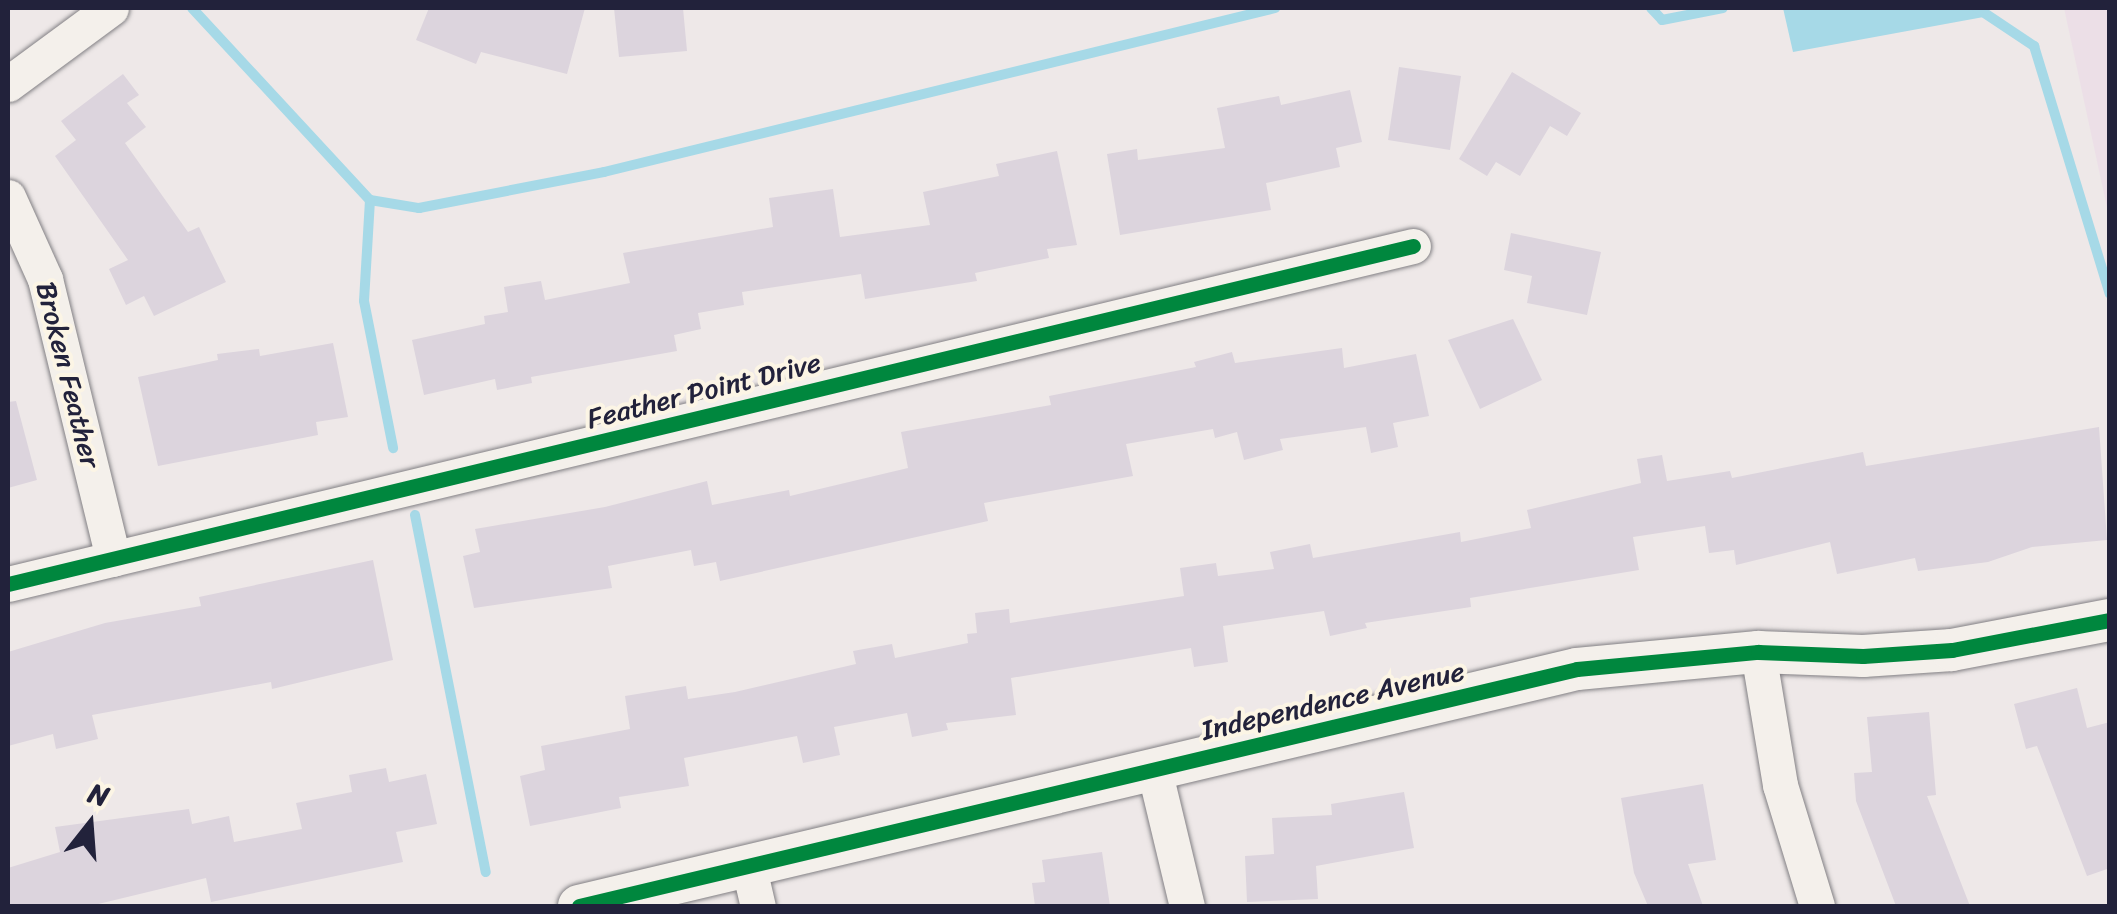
<!DOCTYPE html>
<style>
body{margin:0}
#map{position:relative;width:2117px;height:914px;overflow:hidden;background:#eee8e8;font-family:Sriracha,sans-serif}
div>[style]{position:absolute}
.built>*{inset:0;background:#ecdfe7}
.water>*{inset:0;background:#a6d9e7}
.stream>*{height:10px;margin:-5px;padding:0 5px;transform-origin:5px;border-radius:5px;background:#a6d9e7}
.building>*{inset:0;background:#dcd4dd}
.roads{filter:drop-shadow(0 0 2px #828084) drop-shadow(0 0 2px #828084)}
.minor>*{height:35px;margin:-17.5px;padding:0 17.5px;transform-origin:17.5px;border-radius:17.5px;background:#f4f0eb}
.tertiary>*{height:42px;margin:-21px;padding:0 21px;transform-origin:21px;border-radius:21px;background:#f4f0eb}
.cycleway>*{height:15px;margin:-7.5px;padding:0 7.5px;transform-origin:7.5px;border-radius:7.5px;background:#00873e}
span{translate:-50% -50%;white-space:nowrap;text-align:center;line-height:1.15;-webkit-text-stroke:8px #fcf5e5;paint-order:stroke}
.street-label{font-size:28px;color:#22223b}
.frame{position:absolute;inset:0;border:10px solid #22223b;pointer-events:none}
.north{position:absolute;left:40px;top:774px;width:100px;height:100px;-webkit-text-stroke:8px #fcf5e5;paint-order:stroke;rotate:17deg;font-size:28px;font-weight:700;line-height:40px;text-align:center;color:#22223b}
.north::after{content:'';display:block;margin:auto;width:35px;height:45px;background:#22223b;clip-path:polygon(50% 0,100% 100%,50% 72%,0 100%)}
</style>
<div id="map">
<div class="built">
<div style="clip-path:polygon(2064px 8px,2109px 8px,2109px 217px)"></div>
</div>
<div class="water">
<div style="clip-path:polygon(1783px 8px,1988px 8px,1989px 16px,1793px 52px)"></div>
</div>
<div class="stream">
<div style="left:192px;top:8px;width:262px;rotate:47.2deg"></div>
<div style="left:370px;top:200px;width:50px;rotate:9.3deg"></div>
<div style="left:419px;top:208px;width:188px;rotate:-11deg"></div>
<div style="left:604px;top:172px;width:691px;rotate:-13.73deg"></div>
<div style="left:1651px;top:8px;width:16px;rotate:47deg"></div>
<div style="left:1662px;top:20px;width:62px;rotate:-11.1deg"></div>
<div style="left:1977px;top:8px;width:69px;rotate:33.7deg"></div>
<div style="left:2034px;top:46px;width:259px;rotate:73deg"></div>
<div style="left:370px;top:200px;width:101px;rotate:93.4deg"></div>
<div style="left:364px;top:301px;width:150px;rotate:78.8deg"></div>
<div style="left:415px;top:515px;width:364px;rotate:78.8deg"></div>
</div>
<div class="building">
<div style="clip-path:polygon(429px 8px,585px 8px,567px 74px,481px 52px,476px 64px,416px 40px)"></div>
<div style="clip-path:polygon(614px 8px,683px 8px,687px 51px,619px 57px)"></div>
<div style="clip-path:polygon(1399px 67px,1461px 76px,1450px 150px,1388px 140px)"></div>
<div style="clip-path:polygon(1512px 72px,1581px 113px,1567px 136px,1550px 126px,1520px 176px,1496px 162px,1487px 176px,1459px 159px)"></div>
<div style="clip-path:polygon(123px 74px,139px 95px,127px 103px,146px 127px,125px 143px,188px 232px,199px 227px,226px 282px,154px 316px,144px 296px,126px 305px,109px 269px,128px 260px,55px 156px,76px 140px,61px 121px)"></div>
<div style="clip-path:polygon(1350px 90px,1362px 142px,1336px 148px,1340px 167px,1266px 183px,1271px 210px,1120px 235px,1107px 154px,1137px 149px,1138px 160px,1225px 148px,1217px 108px,1279px 96px,1281px 105px)"></div>
<div style="clip-path:polygon(1057px 151px,1077px 245px,1047px 249px,1049px 258px,975px 273px,977px 281px,865px 299px,861px 274px,742px 292px,744px 305px,698px 313px,701px 329px,674px 335px,677px 351px,531px 377px,532px 383px,497px 390px,495px 379px,424px 395px,412px 340px,485px 324px,484px 316px,508px 312px,504px 287px,541px 281px,545px 300px,630px 283px,623px 253px,773px 227px,769px 198px,833px 189px,840px 237px,930px 225px,923px 192px,999px 176px,996px 164px)"></div>
<div style="clip-path:polygon(1511px 233px,1601px 252px,1587px 315px,1527px 303px,1532px 276px,1504px 270px)"></div>
<div style="clip-path:polygon(1513px 319px,1542px 380px,1480px 409px,1448px 340px)"></div>
<div style="clip-path:polygon(333px 343px,348px 417px,316px 422px,318px 435px,158px 466px,138px 377px,218px 360px,217px 354px,259px 349px,260px 356px)"></div>
<div style="clip-path:polygon(1342px 348px,1344px 368px,1416px 354px,1429px 416px,1393px 423px,1398px 447px,1371px 453px,1366px 427px,1280px 439px,1283px 450px,1244px 460px,1237px 432px,1215px 438px,1213px 429px,1126px 444px,1133px 476px,984px 503px,988px 521px,720px 581px,716px 562px,694px 566px,691px 550px,608px 566px,612px 588px,474px 608px,463px 556px,480px 552px,475px 529px,605px 507px,707px 481px,712px 505px,789px 490px,790px 496px,908px 468px,901px 432px,1051px 405px,1049px 396px,1196px 367px,1194px 362px,1232px 352px,1235px 363px)"></div>
<div style="clip-path:polygon(16px 401px,37px 480px,8px 488px,8px 402px)"></div>
<div style="clip-path:polygon(2099px 427px,2107px 540px,2032px 547px,1988px 562px,1918px 571px,1915px 558px,1837px 574px,1830px 542px,1736px 565px,1734px 550px,1709px 553px,1705px 526px,1633px 537px,1639px 570px,1470px 598px,1471px 607px,1365px 623px,1367px 628px,1330px 636px,1324px 611px,1223px 626px,1228px 662px,1194px 667px,1191px 648px,1011px 678px,1016px 715px,946px 723px,948px 730px,912px 737px,907px 713px,834px 727px,840px 755px,803px 763px,797px 736px,684px 758px,689px 786px,619px 797px,621px 808px,530px 826px,520px 776px,545px 770px,541px 746px,630px 729px,625px 696px,686px 686px,688px 699px,735px 692px,856px 664px,853px 651px,892px 644px,895px 658px,968px 643px,967px 634px,977px 633px,975px 613px,1009px 609px,1010px 623px,1184px 596px,1180px 568px,1216px 563px,1218px 576px,1274px 569px,1270px 552px,1310px 544px,1313px 558px,1460px 532px,1461px 542px,1531px 528px,1527px 510px,1641px 483px,1637px 459px,1662px 455px,1667px 481px,1730px 471px,1732px 478px,1863px 452px,1866px 466px)"></div>
<div style="clip-path:polygon(373px 560px,393px 660px,272px 689px,271px 682px,92px 715px,98px 739px,56px 749px,53px 734px,8px 746px,8px 652px,105px 623px,201px 606px,199px 597px)"></div>
<div style="clip-path:polygon(2077px 688px,2087px 728px,2110px 722px,2110px 868px,2087px 876px,2037px 746px,2026px 749px,2014px 704px)"></div>
<div style="clip-path:polygon(1929px 712px,1936px 795px,1927px 796px,1970px 906px,1896px 906px,1856px 801px,1854px 773px,1872px 772px,1867px 717px)"></div>
<div style="clip-path:polygon(386px 768px,389px 782px,426px 774px,437px 824px,396px 832px,403px 862px,211px 902px,206px 878px,90px 906px,8px 906px,8px 868px,60px 852px,55px 827px,189px 809px,192px 824px,229px 816px,234px 842px,302px 829px,296px 803px,352px 792px,349px 775px)"></div>
<div style="clip-path:polygon(1703px 784px,1716px 860px,1688px 864px,1703px 906px,1648px 906px,1634px 873px,1621px 798px)"></div>
<div style="clip-path:polygon(1404px 792px,1414px 848px,1316px 866px,1318px 899px,1247px 902px,1245px 856px,1274px 854px,1272px 818px,1332px 815px,1331px 804px)"></div>
<div style="clip-path:polygon(1102px 852px,1110px 906px,1035px 906px,1032px 883px,1045px 882px,1042px 860px)"></div>
</div>
<div class="roads">
<div class="minor">
<div style="left:8px;top:84px;width:128px;rotate:-36.4deg"></div>
<div style="left:8px;top:197px;width:90px;rotate:65.7deg"></div>
<div style="left:45px;top:279px;width:288px;rotate:76.3deg"></div>
<div style="left:8px;top:584px;width:1445px;rotate:-13.53deg"></div>
<div style="left:1758px;top:652px;width:135px;rotate:80.6deg"></div>
<div style="left:1780px;top:785px;width:127px;rotate:73deg"></div>
<div style="left:1154px;top:769px;width:141px;rotate:76.5deg"></div>
<div style="left:749px;top:868px;width:39px;rotate:77deg"></div>
</div>
<div class="tertiary">
<div style="left:579px;top:906px;width:1026px;rotate:-13.36deg"></div>
<div style="left:1577px;top:669px;width:182px;rotate:-5.4deg"></div>
<div style="left:1758px;top:652px;width:105px;rotate:2.2deg"></div>
<div style="left:1863px;top:656px;width:89px;rotate:-3.9deg"></div>
<div style="left:1952px;top:650px;width:161px;rotate:-10.8deg"></div>
</div>
</div>
<div class="cycleway">
<div style="left:8px;top:584px;width:1445px;rotate:-13.53deg"></div>
<div style="left:579px;top:906px;width:1026px;rotate:-13.36deg"></div>
<div style="left:1577px;top:669px;width:182px;rotate:-5.4deg"></div>
<div style="left:1758px;top:652px;width:105px;rotate:2.2deg"></div>
<div style="left:1863px;top:656px;width:89px;rotate:-3.9deg"></div>
<div style="left:1952px;top:650px;width:161px;rotate:-10.8deg"></div>
</div>
<div class="street-label">
<span style="left:68px;top:375px;rotate:76deg">Broken Feather</span>
<span style="left:704px;top:391px;rotate:-14deg">Feather Point Drive</span>
<span style="left:1333px;top:701px;rotate:-13deg">Independence Avenue</span>
</div>
<div class="frame"></div>
<div class="north">N</div>
</div>
